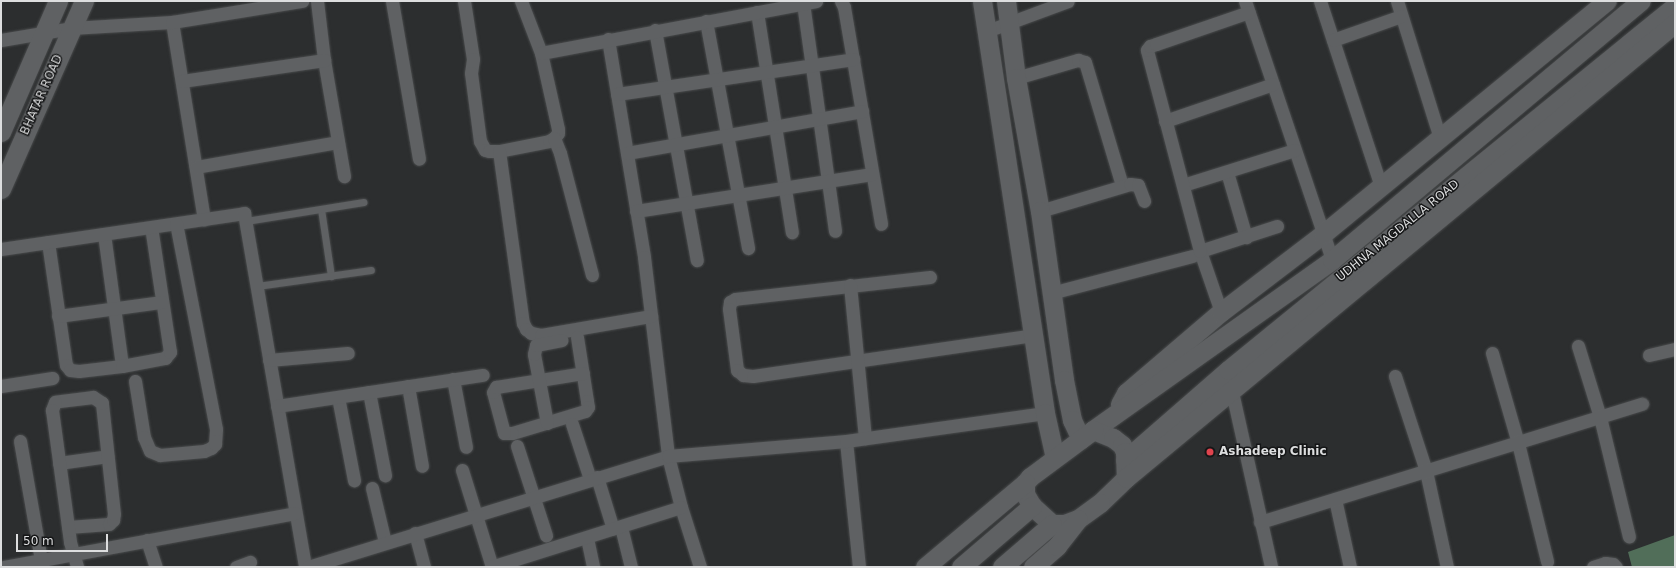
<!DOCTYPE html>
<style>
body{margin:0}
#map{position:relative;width:1676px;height:568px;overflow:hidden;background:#2c2e2f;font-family:"DejaVu Sans",sans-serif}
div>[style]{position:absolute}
.forest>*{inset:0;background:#516e59}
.roads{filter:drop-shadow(0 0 1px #484a4b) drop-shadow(0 0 1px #484a4b)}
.lane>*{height:7px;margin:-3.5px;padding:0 3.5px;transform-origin:3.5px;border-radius:3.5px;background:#5f6163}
.street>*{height:13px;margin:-6.5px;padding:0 6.5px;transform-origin:6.5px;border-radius:6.5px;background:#5f6163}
.secondary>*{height:19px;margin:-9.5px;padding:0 9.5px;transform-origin:9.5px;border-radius:9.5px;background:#5f6163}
.dots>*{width:11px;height:11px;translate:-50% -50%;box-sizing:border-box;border:2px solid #151617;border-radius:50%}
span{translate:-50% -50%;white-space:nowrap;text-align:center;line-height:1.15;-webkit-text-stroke:3px #151617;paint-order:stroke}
.street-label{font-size:12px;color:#dddedf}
.poi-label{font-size:12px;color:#dddedf;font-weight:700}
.left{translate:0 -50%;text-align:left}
.frame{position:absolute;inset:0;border:2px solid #dddedf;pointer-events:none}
.scale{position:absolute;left:16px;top:534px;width:92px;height:18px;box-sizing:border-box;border:2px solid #dddedf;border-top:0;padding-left:5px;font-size:12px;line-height:14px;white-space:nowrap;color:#dddedf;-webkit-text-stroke:3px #151617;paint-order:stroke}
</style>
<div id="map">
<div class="forest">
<div style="clip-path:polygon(1675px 535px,1675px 567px,1632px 567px,1628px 552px)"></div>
</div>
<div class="roads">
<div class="lane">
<div style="left:321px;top:209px;width:68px;rotate:81.5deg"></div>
<div style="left:246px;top:221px;width:119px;rotate:-9.2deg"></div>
<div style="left:257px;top:286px;width:115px;rotate:-8deg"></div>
</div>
<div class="street">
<div style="left:317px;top:1px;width:59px;rotate:83.2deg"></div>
<div style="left:324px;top:60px;width:118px;rotate:80.2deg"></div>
<div style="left:392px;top:1px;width:160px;rotate:80.3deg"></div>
<div style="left:464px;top:1px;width:59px;rotate:81.2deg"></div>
<div style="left:473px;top:59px;width:14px;rotate:98deg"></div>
<div style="left:471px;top:73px;width:69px;rotate:82.5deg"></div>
<div style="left:480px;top:141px;width:10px;rotate:61deg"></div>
<div style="left:485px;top:150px;width:4px;rotate:14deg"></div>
<div style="left:489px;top:151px;width:10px"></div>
<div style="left:499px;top:151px;width:51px;rotate:-11.3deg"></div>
<div style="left:549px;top:141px;width:6px;rotate:-31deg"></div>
<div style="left:554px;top:138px;width:6px;rotate:-51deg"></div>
<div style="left:558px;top:133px;width:4px;rotate:-90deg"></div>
<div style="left:558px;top:129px;width:78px;rotate:-102.6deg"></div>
<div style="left:541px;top:53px;width:56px;rotate:-111deg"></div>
<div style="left:841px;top:1px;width:7px;rotate:63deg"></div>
<div style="left:844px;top:7px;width:220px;rotate:80.3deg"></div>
<div style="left:1245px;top:1px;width:273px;rotate:71.4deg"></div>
<div style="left:1320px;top:1px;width:195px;rotate:71.8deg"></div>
<div style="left:1397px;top:1px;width:144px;rotate:72.6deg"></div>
<div style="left:803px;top:3px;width:230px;rotate:82deg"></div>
<div style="left:757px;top:12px;width:223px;rotate:81deg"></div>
<div style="left:706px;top:21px;width:231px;rotate:79.5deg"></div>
<div style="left:172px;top:22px;width:200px;rotate:80.8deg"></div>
<div style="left:655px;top:30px;width:234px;rotate:79.7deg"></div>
<div style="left:987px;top:31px;width:86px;rotate:-20.3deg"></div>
<div style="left:608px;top:39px;width:221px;rotate:80.6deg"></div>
<div style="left:644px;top:257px;width:200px;rotate:83.1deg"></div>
<div style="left:668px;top:456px;width:53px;rotate:75.7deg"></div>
<div style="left:681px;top:507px;width:63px;rotate:72.4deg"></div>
<div style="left:1px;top:40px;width:71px;rotate:-9.7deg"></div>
<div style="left:71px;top:28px;width:101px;rotate:-3.4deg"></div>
<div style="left:172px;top:22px;width:132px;rotate:-9.2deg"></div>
<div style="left:1333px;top:40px;width:72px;rotate:-19.4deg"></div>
<div style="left:541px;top:53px;width:280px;rotate:-10.7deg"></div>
<div style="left:1016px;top:78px;width:65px;rotate:-16.2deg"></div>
<div style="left:1078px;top:60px;width:7px;rotate:16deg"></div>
<div style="left:1085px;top:62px;width:128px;rotate:73.3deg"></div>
<div style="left:182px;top:81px;width:144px;rotate:-8.4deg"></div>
<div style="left:617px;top:94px;width:239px;rotate:-8.4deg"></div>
<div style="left:1165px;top:121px;width:114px;rotate:-18.9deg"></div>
<div style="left:554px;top:138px;width:16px;rotate:68deg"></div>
<div style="left:560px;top:153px;width:126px;rotate:75.3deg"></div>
<div style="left:499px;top:151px;width:174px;rotate:82.1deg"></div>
<div style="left:523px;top:323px;width:7px;rotate:63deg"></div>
<div style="left:526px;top:329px;width:6px;rotate:39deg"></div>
<div style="left:531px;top:333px;width:10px;rotate:11deg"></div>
<div style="left:541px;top:335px;width:112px;rotate:-9.8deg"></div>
<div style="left:627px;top:153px;width:239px;rotate:-10.1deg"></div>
<div style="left:196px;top:167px;width:144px;rotate:-10deg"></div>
<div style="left:1227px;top:172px;width:68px;rotate:73.7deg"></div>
<div style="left:1183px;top:185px;width:117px;rotate:-17.4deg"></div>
<div style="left:636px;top:211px;width:239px;rotate:-8.9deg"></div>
<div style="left:1040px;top:211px;width:94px;rotate:-16.7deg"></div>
<div style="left:1130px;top:184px;width:8px;rotate:7deg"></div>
<div style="left:1138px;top:185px;width:17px;rotate:69deg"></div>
<div style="left:104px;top:234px;width:133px;rotate:82.2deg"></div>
<div style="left:48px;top:242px;width:124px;rotate:81.7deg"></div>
<div style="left:66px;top:365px;width:6px;rotate:51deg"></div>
<div style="left:70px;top:370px;width:9px;rotate:6deg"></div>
<div style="left:79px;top:371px;width:43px;rotate:-6.6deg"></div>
<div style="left:122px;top:366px;width:44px;rotate:-10.5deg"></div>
<div style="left:165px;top:358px;width:8px;rotate:-50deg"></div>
<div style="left:170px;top:352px;width:126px;rotate:-98.6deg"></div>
<div style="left:1px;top:249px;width:246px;rotate:-8.4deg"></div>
<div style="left:244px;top:213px;width:359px;rotate:80.2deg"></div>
<div style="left:1200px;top:251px;width:81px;rotate:-18deg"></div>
<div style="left:930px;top:277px;width:196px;rotate:173.6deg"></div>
<div style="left:735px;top:299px;width:6px;rotate:149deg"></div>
<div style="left:730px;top:302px;width:7px;rotate:98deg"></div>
<div style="left:729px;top:309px;width:62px;rotate:82.5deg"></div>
<div style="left:737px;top:370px;width:8px;rotate:40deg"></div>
<div style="left:743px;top:375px;width:10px;rotate:6deg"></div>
<div style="left:753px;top:376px;width:283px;rotate:-8.3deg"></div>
<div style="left:850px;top:285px;width:154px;rotate:84.4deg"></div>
<div style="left:1051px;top:293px;width:146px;rotate:-14.7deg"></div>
<div style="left:1221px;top:312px;width:65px;rotate:-109deg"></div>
<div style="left:1200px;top:251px;width:208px;rotate:-104.8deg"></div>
<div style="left:1147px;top:50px;width:5px;rotate:-53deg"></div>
<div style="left:1150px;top:46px;width:6px;rotate:-18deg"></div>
<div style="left:1156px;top:44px;width:98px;rotate:-19deg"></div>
<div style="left:58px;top:316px;width:105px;rotate:-7.7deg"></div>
<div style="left:577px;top:337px;width:65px;rotate:81.1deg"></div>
<div style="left:587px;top:401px;width:6px;rotate:81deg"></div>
<div style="left:588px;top:407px;width:5px;rotate:127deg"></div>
<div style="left:585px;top:411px;width:76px;rotate:163.2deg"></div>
<div style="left:512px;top:433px;width:8px;rotate:180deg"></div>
<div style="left:504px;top:433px;width:42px;rotate:-105deg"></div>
<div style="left:493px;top:392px;width:6px;rotate:-59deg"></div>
<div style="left:496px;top:387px;width:88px;rotate:-9.1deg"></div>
<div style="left:1578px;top:346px;width:74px;rotate:72.8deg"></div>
<div style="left:1600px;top:417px;width:123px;rotate:76.4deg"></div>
<div style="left:1492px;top:353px;width:94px;rotate:73.9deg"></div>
<div style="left:1518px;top:443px;width:122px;rotate:76.2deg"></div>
<div style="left:1649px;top:355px;width:27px;rotate:-13deg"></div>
<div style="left:269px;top:360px;width:79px;rotate:-5.1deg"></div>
<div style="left:1395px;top:376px;width:100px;rotate:71.9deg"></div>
<div style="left:1426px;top:471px;width:98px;rotate:77.7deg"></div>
<div style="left:453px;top:379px;width:69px;rotate:79.2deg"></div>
<div style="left:135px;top:381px;width:57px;rotate:80.9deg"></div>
<div style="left:144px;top:437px;width:15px;rotate:67deg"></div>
<div style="left:150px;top:451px;width:11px;rotate:22deg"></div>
<div style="left:160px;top:455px;width:44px;rotate:-5.2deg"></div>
<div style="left:204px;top:451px;width:8px;rotate:-23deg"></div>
<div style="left:211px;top:448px;width:6px;rotate:-45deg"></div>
<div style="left:215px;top:444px;width:15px;rotate:-86deg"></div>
<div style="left:216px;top:429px;width:209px;rotate:-101deg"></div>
<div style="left:1230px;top:383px;width:189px;rotate:77.4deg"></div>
<div style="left:1px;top:386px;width:52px;rotate:-8.9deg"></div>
<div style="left:408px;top:386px;width:81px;rotate:80.1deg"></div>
<div style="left:369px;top:392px;width:85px;rotate:79.1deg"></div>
<div style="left:338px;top:397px;width:85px;rotate:79.1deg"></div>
<div style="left:277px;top:406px;width:208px;rotate:-8.6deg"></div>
<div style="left:547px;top:423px;width:70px;rotate:-100.7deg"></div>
<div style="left:534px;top:354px;width:9px;rotate:-77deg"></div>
<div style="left:536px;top:345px;width:26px;rotate:-11deg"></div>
<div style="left:572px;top:424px;width:58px;rotate:71.9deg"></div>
<div style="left:20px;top:441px;width:121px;rotate:80deg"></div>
<div style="left:846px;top:441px;width:127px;rotate:84.1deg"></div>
<div style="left:517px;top:446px;width:94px;rotate:72deg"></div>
<div style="left:59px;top:463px;width:49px;rotate:-8.1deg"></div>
<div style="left:462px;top:470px;width:102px;rotate:72.8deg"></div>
<div style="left:597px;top:477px;width:54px;rotate:72.9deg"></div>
<div style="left:372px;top:488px;width:56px;rotate:76.5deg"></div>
<div style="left:1335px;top:499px;width:70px;rotate:77.6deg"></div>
<div style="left:1260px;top:522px;width:400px;rotate:-17.2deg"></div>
<div style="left:68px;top:527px;width:41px;rotate:-4.2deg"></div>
<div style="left:109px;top:524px;width:6px;rotate:-45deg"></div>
<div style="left:113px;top:520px;width:6px;rotate:-81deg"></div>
<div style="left:114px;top:514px;width:112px;rotate:-96.2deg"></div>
<div style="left:102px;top:403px;width:11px;rotate:-146deg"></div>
<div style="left:93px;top:397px;width:38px;rotate:173deg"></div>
<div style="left:55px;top:402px;width:9px;rotate:111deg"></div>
<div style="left:52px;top:410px;width:133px;rotate:82.2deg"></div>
<div style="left:70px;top:542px;width:26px;rotate:74deg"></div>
<div style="left:621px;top:527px;width:41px;rotate:76deg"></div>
<div style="left:415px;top:533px;width:35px;rotate:75deg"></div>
<div style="left:587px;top:538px;width:30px;rotate:78deg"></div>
<div style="left:147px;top:540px;width:28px;rotate:72deg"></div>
<div style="left:4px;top:567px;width:296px;rotate:-10.5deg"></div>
<div style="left:236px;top:567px;width:15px;rotate:-20deg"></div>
<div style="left:308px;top:567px;width:377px;rotate:-17.1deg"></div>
<div style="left:668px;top:456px;width:179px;rotate:-4.8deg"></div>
<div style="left:846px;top:441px;width:201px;rotate:-8deg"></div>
<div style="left:491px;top:567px;width:199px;rotate:-17.5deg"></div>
<div style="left:1593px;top:567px;width:13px;rotate:-18deg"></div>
<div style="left:1605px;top:563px;width:8px;rotate:7deg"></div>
<div style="left:1613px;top:564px;width:4px;rotate:45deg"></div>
</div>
<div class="secondary">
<div style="left:982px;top:1px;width:417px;rotate:81.3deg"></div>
<div style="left:1045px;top:413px;width:46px;rotate:77.5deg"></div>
<div style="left:1006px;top:1px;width:78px;rotate:82.6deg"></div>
<div style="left:1016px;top:78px;width:135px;rotate:79.8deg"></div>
<div style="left:1040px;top:211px;width:171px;rotate:81.9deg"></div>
<div style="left:1064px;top:380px;width:41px;rotate:78.7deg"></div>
<div style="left:1072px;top:420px;width:21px;rotate:65deg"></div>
<div style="left:1px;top:132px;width:143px;rotate:-66.5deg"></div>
<div style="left:1px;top:189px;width:206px;rotate:-66.2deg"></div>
<div style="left:1120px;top:404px;width:13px;rotate:-61deg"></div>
<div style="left:1126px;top:393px;width:125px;rotate:-40.5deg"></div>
<div style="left:1221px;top:312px;width:128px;rotate:-37.4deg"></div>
<div style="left:1323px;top:234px;width:367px;rotate:-39.4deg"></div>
<div style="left:1093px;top:430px;width:293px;rotate:-35.4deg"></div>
<div style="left:1332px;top:260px;width:403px;rotate:-40deg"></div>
<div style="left:1093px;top:430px;width:22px;rotate:22deg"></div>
<div style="left:1113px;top:438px;width:11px;rotate:38deg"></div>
<div style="left:1122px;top:445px;width:8px;rotate:67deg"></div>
<div style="left:1125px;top:452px;width:26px;rotate:88deg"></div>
<div style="left:1126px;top:478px;width:36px;rotate:136deg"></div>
<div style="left:1100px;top:503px;width:27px;rotate:144deg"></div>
<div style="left:1078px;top:519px;width:15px;rotate:160deg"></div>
<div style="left:1064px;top:524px;width:12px;rotate:180deg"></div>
<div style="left:1052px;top:524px;width:27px;rotate:-138deg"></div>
<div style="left:1032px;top:506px;width:14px;rotate:-120deg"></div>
<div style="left:1025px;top:494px;width:11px;rotate:-90deg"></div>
<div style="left:1025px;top:483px;width:8px;rotate:-50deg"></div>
<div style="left:1030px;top:477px;width:79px;rotate:-36.7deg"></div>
<div style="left:1125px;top:460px;width:137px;rotate:-41.1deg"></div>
<div style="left:1228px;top:370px;width:576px;rotate:-39.16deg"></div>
<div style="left:1126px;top:478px;width:713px;rotate:-39.65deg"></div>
<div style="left:925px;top:567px;width:131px;rotate:-40deg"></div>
<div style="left:961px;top:567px;width:94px;rotate:-40.7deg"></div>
<div style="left:1002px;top:567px;width:66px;rotate:-40.7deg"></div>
<div style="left:1033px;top:567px;width:32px;rotate:-41deg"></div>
<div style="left:1057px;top:546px;width:34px;rotate:-52deg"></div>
</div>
</div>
<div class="dots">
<div style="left:1210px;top:452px;background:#e0444e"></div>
</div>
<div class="street-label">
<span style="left:42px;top:95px;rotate:-66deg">BHATAR ROAD</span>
<span style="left:1398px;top:231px;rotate:-39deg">UDHNA MAGDALLA ROAD</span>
</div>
<div class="poi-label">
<span class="left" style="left:1219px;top:452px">Ashadeep Clinic</span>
</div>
<div class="frame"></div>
<div class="scale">50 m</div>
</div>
